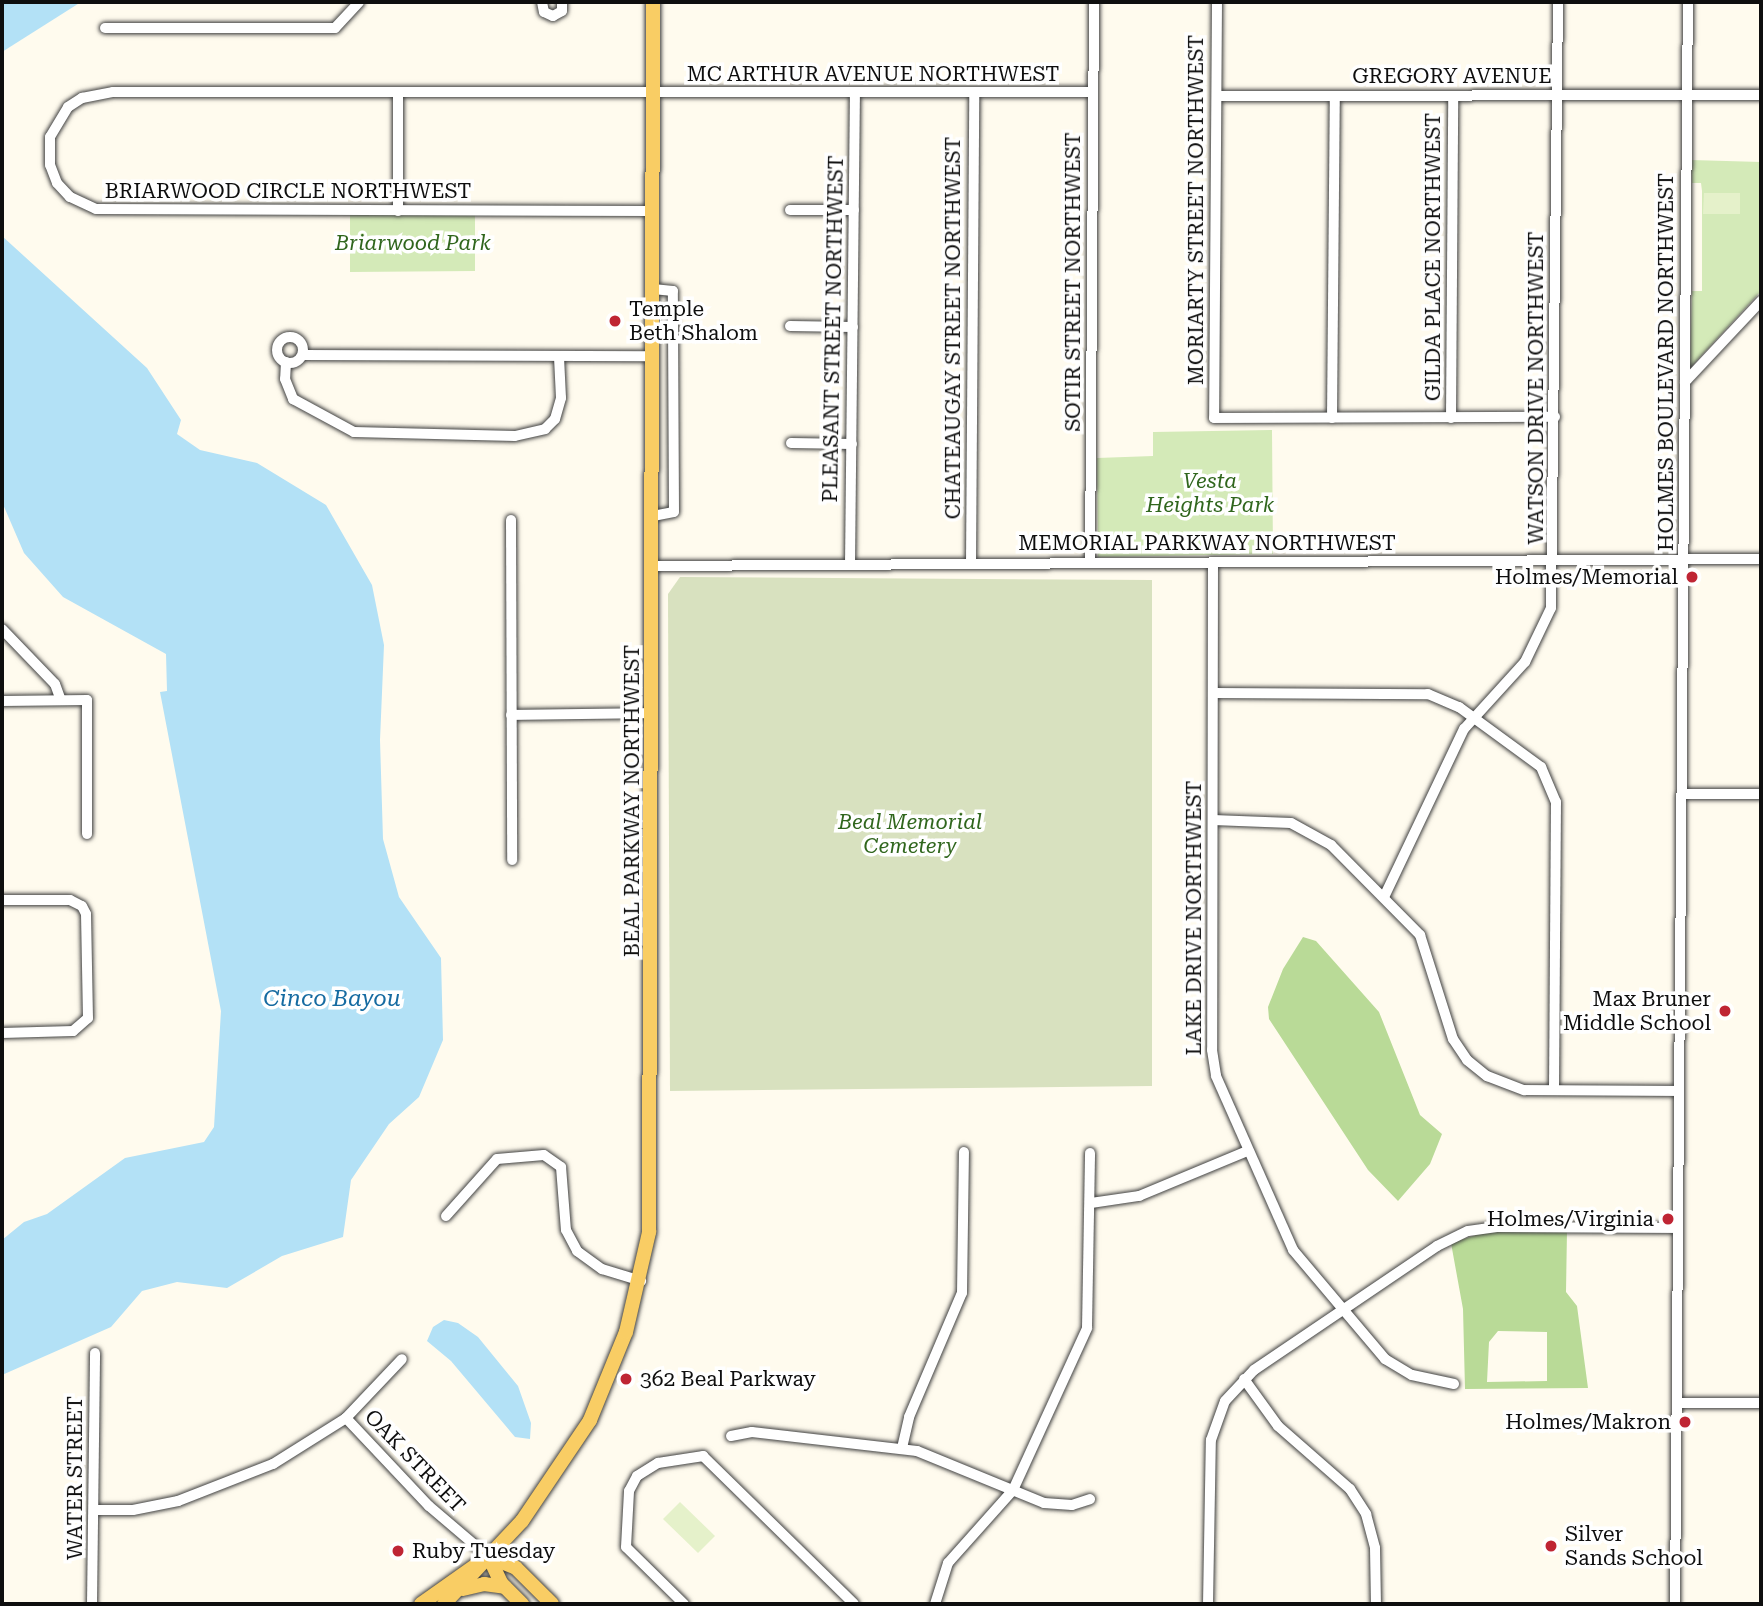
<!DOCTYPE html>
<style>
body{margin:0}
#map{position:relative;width:1763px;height:1606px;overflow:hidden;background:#fffbee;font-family:"Roboto Serif",serif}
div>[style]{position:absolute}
.green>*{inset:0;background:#d4eab8}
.forest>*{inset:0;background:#b9da97}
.cemetery>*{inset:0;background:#d8e1bf}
.pitch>*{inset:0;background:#e5f1ca}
.water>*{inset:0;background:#b3e1f6}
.roads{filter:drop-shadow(0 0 2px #414141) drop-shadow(0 0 2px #414141)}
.minor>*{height:10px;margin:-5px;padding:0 5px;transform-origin:5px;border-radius:5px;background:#fff}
.minor>.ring{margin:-5px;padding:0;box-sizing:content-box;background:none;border:10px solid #fff;border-radius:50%}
.major>*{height:14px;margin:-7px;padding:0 7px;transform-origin:7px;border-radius:7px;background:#f9cd64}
.dots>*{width:19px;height:19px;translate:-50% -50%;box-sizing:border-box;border:4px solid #fff;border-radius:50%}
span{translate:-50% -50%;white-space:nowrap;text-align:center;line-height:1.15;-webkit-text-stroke:7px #fff;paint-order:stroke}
.street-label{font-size:21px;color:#0e0e0e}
.park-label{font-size:21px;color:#30661d;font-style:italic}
.poi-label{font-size:21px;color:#0e0e0e}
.left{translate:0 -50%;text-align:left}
.right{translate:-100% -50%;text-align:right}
.water-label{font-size:23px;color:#166ba1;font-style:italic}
.frame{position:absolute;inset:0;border:4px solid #0e0e0e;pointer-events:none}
</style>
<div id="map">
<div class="green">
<div style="clip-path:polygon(1691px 160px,1761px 162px,1761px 291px,1690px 368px,1692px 291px,1702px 291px,1702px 191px,1701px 183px,1692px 183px)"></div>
<div style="clip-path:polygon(475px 214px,475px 271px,350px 272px,350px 215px)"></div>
<div style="clip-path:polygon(1272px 430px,1273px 554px,1098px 557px,1097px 458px,1153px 456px,1153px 432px)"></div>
</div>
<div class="forest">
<div style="clip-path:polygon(1303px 937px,1316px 941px,1379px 1012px,1420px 1115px,1442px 1134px,1430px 1164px,1398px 1201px,1368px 1170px,1269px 1019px,1268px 1007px,1283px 969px)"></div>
<div style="clip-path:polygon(evenodd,1489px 1231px,1567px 1231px,1566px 1292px,1577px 1306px,1588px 1388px,1465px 1389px,1463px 1309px,1451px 1243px,1489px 1231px,1498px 1331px,1547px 1332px,1547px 1381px,1487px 1382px,1489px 1342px,1498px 1331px)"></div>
</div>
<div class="cemetery">
<div style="clip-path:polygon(680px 577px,1152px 580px,1152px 1086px,670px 1091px,668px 594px)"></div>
</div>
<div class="pitch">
<div style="clip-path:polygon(1704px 193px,1740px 193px,1740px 214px,1703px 214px)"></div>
<div style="clip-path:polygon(680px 1502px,715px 1536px,698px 1553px,663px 1519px)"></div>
</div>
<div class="water">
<div style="clip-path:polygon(2px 2px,81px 2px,2px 52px)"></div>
<div style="clip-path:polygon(2px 236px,147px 368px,181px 420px,177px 434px,200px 450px,257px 463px,326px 505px,372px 585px,384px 645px,380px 740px,383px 839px,399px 897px,441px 958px,443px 1040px,419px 1097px,389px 1124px,351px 1180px,343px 1237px,282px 1256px,227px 1288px,177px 1282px,142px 1291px,111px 1327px,2px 1375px,2px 1240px,24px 1222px,47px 1214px,125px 1158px,204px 1142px,214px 1127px,221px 1011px,160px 692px,167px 691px,166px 654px,63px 597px,24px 553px,2px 502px)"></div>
<div style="clip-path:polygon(444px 1320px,458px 1323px,478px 1337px,518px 1386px,531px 1423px,530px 1439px,515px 1437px,451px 1361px,427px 1341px,433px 1327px)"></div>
</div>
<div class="roads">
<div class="minor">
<div style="left:542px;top:2px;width:10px;rotate:79deg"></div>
<div style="left:544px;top:12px;width:10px;rotate:24deg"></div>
<div style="left:553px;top:16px;width:10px;rotate:-29deg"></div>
<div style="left:562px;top:11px;width:9px;rotate:-90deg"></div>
<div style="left:1217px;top:2px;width:416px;rotate:90.4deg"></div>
<div style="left:1214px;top:418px;width:341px;rotate:-0.2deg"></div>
<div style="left:105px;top:28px;width:230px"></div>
<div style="left:335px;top:28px;width:35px;rotate:-47deg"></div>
<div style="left:1217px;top:96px;width:544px;rotate:-0.11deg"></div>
<div style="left:790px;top:210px;width:64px"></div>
<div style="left:398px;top:211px;width:118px;rotate:-90deg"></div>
<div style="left:653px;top:211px;width:557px;rotate:-179.79deg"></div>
<div style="left:96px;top:209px;width:29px;rotate:-155deg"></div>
<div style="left:70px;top:197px;width:19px;rotate:-133deg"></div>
<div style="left:57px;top:183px;width:19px;rotate:-111deg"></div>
<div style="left:50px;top:165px;width:28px;rotate:-90deg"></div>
<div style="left:50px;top:137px;width:35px;rotate:-59deg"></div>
<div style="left:68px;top:107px;width:17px;rotate:-33deg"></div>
<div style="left:82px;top:98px;width:32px;rotate:-11deg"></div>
<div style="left:113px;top:92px;width:980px"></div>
<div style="left:790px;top:326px;width:63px;rotate:0.9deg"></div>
<div class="ring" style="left:277px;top:337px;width:16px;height:16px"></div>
<div style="left:303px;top:355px;width:350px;rotate:0.2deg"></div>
<div style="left:286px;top:362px;width:17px;rotate:93deg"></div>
<div style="left:285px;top:379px;width:22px;rotate:68deg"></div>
<div style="left:293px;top:399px;width:69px;rotate:28.4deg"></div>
<div style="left:354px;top:432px;width:161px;rotate:1.4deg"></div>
<div style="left:515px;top:436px;width:31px;rotate:-13deg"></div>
<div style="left:545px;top:429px;width:14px;rotate:-45deg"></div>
<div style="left:555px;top:419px;width:22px;rotate:-74deg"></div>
<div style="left:561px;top:398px;width:41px;rotate:-92.8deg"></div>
<div style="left:1685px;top:382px;width:111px;rotate:-46.8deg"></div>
<div style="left:1332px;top:418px;width:322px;rotate:-89.5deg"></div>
<div style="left:1451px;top:418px;width:322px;rotate:-89.6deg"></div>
<div style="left:791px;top:443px;width:61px;rotate:0.9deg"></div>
<div style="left:653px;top:516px;width:21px;rotate:-11deg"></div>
<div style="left:674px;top:512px;width:221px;rotate:-90.3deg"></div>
<div style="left:673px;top:291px;width:20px;rotate:-174deg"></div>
<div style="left:511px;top:520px;width:340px;rotate:89.8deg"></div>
<div style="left:1213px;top:562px;width:488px;rotate:90.1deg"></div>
<div style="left:1212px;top:1050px;width:26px;rotate:81deg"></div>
<div style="left:1216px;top:1076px;width:190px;rotate:66.1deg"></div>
<div style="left:1293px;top:1250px;width:143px;rotate:49.8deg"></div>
<div style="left:1385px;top:1359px;width:31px;rotate:31deg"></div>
<div style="left:1412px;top:1375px;width:43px;rotate:12.1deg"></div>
<div style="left:1090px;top:563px;width:561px;rotate:-89.59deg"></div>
<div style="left:971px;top:564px;width:472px;rotate:-89.6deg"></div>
<div style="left:850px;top:565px;width:472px;rotate:-89.4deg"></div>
<div style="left:653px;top:566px;width:1108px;rotate:-0.36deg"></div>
<div style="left:2px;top:629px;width:76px;rotate:46.1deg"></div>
<div style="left:55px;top:684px;width:15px;rotate:70deg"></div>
<div style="left:1213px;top:693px;width:215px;rotate:0.3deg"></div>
<div style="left:1428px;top:694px;width:34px;rotate:23deg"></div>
<div style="left:1459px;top:707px;width:102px;rotate:36.2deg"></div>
<div style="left:1541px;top:767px;width:38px;rotate:67deg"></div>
<div style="left:1556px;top:802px;width:288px;rotate:90.4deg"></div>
<div style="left:2px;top:701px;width:85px;rotate:-0.7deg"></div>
<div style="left:87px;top:700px;width:134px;rotate:90deg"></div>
<div style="left:511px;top:715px;width:142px;rotate:-0.8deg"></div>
<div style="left:1682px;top:794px;width:79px"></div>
<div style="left:1213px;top:820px;width:78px;rotate:2.2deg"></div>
<div style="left:1291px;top:823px;width:46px;rotate:28.8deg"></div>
<div style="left:1331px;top:845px;width:127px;rotate:45.3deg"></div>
<div style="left:1420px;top:935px;width:109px;rotate:72.4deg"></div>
<div style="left:1453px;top:1039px;width:25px;rotate:56deg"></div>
<div style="left:1467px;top:1060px;width:26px;rotate:39deg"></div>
<div style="left:1487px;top:1076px;width:40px;rotate:21deg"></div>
<div style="left:1524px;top:1090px;width:155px;rotate:0.4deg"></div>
<div style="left:1385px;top:895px;width:184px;rotate:-64.6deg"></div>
<div style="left:1464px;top:729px;width:91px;rotate:-47.7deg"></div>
<div style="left:1525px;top:662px;width:60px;rotate:-64.3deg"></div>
<div style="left:1551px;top:608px;width:606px;rotate:-89.34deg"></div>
<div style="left:2px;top:900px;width:68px"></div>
<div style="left:70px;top:900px;width:13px;rotate:27deg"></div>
<div style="left:82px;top:906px;width:9px;rotate:63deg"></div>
<div style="left:86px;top:914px;width:104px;rotate:88.9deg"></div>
<div style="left:88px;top:1018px;width:20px;rotate:139deg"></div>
<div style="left:73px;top:1031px;width:71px;rotate:178.4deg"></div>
<div style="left:1091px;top:1203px;width:49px;rotate:-8.3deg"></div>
<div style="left:1139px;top:1196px;width:117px;rotate:-22.6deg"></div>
<div style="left:446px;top:1216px;width:76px;rotate:-48.2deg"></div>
<div style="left:497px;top:1159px;width:47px;rotate:-4.9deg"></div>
<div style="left:544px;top:1155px;width:21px;rotate:35deg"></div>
<div style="left:561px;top:1167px;width:63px;rotate:85.5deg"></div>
<div style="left:566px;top:1230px;width:24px;rotate:62deg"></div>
<div style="left:577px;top:1251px;width:31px;rotate:36deg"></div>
<div style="left:602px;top:1269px;width:41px;rotate:17.1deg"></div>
<div style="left:1244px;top:1379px;width:58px;rotate:54.1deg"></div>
<div style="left:1278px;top:1426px;width:96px;rotate:41.2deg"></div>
<div style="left:1350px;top:1489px;width:30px;rotate:57deg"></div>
<div style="left:1366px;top:1514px;width:35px;rotate:75deg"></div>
<div style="left:1375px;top:1548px;width:56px;rotate:89deg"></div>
<div style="left:1677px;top:1403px;width:84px"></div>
<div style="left:346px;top:1418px;width:121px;rotate:46.7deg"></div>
<div style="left:429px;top:1506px;width:79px;rotate:40.4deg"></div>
<div style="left:731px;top:1436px;width:21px;rotate:-11deg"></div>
<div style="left:752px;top:1432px;width:166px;rotate:6.6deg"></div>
<div style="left:917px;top:1451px;width:137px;rotate:22.3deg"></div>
<div style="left:1044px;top:1503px;width:28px;rotate:4deg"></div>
<div style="left:1072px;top:1505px;width:19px;rotate:-18deg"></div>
<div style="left:902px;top:1448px;width:32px;rotate:-77deg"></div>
<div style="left:909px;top:1417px;width:135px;rotate:-66.9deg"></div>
<div style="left:962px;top:1293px;width:141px;rotate:-89.2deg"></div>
<div style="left:95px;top:1510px;width:38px"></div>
<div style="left:133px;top:1510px;width:46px;rotate:-11.3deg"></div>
<div style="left:178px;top:1501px;width:102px;rotate:-21.3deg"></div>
<div style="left:273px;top:1464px;width:86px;rotate:-32.2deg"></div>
<div style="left:346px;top:1418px;width:81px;rotate:-46.5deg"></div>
<div style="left:92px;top:1604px;width:251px;rotate:-89.3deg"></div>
<div style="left:684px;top:1604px;width:81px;rotate:-135.5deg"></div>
<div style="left:626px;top:1547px;width:56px;rotate:-86.9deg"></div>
<div style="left:629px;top:1491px;width:17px;rotate:-62deg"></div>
<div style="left:637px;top:1476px;width:25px;rotate:-32deg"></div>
<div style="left:658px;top:1463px;width:46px;rotate:-8.8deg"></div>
<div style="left:703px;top:1456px;width:211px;rotate:44.4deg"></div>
<div style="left:935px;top:1604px;width:43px;rotate:-72.4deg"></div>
<div style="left:948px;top:1563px;width:98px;rotate:-48.3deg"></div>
<div style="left:1013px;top:1490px;width:178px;rotate:-65.4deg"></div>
<div style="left:1087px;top:1328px;width:175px;rotate:-89deg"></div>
<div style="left:1208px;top:1604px;width:164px;rotate:-89deg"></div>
<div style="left:1211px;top:1440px;width:41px;rotate:-70.3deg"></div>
<div style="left:1225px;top:1401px;width:42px;rotate:-46.9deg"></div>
<div style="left:1254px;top:1370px;width:221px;rotate:-34.1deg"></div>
<div style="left:1437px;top:1246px;width:34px;rotate:-26deg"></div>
<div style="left:1468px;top:1231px;width:29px;rotate:-8deg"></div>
<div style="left:1497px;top:1227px;width:181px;rotate:0.3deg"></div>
<div style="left:1675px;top:1604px;width:1602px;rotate:-89.54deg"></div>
</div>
<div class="major">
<div style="left:489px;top:1557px;width:29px;rotate:22deg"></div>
<div style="left:516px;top:1568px;width:51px;rotate:45deg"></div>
<div style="left:489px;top:1557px;width:29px;rotate:65deg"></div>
<div style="left:501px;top:1583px;width:30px;rotate:45deg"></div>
<div style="left:463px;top:1589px;width:22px;rotate:-13deg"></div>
<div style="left:484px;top:1584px;width:21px;rotate:8deg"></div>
<div style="left:421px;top:1604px;width:71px;rotate:-35.3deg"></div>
<div style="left:444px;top:1604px;width:114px;rotate:-46.8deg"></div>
<div style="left:522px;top:1521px;width:122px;rotate:-56deg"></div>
<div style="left:590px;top:1420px;width:95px;rotate:-67.8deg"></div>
<div style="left:626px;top:1332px;width:103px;rotate:-77deg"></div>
<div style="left:649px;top:1232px;width:1230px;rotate:-89.81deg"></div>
</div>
</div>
<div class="dots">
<div style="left:615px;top:321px;background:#bf2534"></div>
<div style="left:1692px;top:577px;background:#bf2534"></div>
<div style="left:1725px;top:1011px;background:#bf2534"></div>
<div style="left:1668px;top:1219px;background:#bf2534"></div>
<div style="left:626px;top:1379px;background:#bf2534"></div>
<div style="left:1685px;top:1422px;background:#bf2534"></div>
<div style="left:1551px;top:1546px;background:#bf2534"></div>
<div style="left:398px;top:1551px;background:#bf2534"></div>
</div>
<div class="street-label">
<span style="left:873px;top:74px">MC ARTHUR AVENUE NORTHWEST</span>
<span style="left:1452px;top:76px">GREGORY AVENUE</span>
<span style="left:288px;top:191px">BRIARWOOD CIRCLE NORTHWEST</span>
<span style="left:1196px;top:210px;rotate:-90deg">MORIARTY STREET NORTHWEST</span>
<span style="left:1433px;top:257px;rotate:-90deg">GILDA PLACE NORTHWEST</span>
<span style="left:1073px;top:282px;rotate:-90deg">SOTIR STREET NORTHWEST</span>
<span style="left:953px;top:328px;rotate:-90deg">CHATEAUGAY STREET NORTHWEST</span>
<span style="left:833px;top:329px;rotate:-89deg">PLEASANT STREET NORTHWEST</span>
<span style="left:1666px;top:362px;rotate:-90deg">HOLMES BOULEVARD NORTHWEST</span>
<span style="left:1536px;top:388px;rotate:-90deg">WATSON DRIVE NORTHWEST</span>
<span style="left:1207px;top:543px">MEMORIAL PARKWAY NORTHWEST</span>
<span style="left:632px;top:801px;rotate:-90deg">BEAL PARKWAY NORTHWEST</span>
<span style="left:1194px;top:918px;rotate:-90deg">LAKE DRIVE NORTHWEST</span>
<span style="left:415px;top:1461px;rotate:46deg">OAK STREET</span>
<span style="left:75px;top:1478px;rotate:-90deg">WATER STREET</span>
</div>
<div class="park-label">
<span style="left:413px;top:243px">Briarwood Park</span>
<span style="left:1210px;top:493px">Vesta<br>Heights Park</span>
<span style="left:910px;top:834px">Beal Memorial<br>Cemetery</span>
</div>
<div class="poi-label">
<span class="left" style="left:629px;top:321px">Temple<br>Beth Shalom</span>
<span class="right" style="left:1678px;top:577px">Holmes/Memorial</span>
<span class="right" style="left:1711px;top:1011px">Max Bruner<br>Middle School</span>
<span class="right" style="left:1654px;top:1219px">Holmes/Virginia</span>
<span class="left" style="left:640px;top:1379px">362 Beal Parkway</span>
<span class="right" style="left:1671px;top:1422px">Holmes/Makron</span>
<span class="left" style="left:1565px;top:1546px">Silver<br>Sands School</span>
<span class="left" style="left:412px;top:1551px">Ruby Tuesday</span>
</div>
<div class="water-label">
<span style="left:332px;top:999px">Cinco Bayou</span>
</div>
<div class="frame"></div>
</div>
